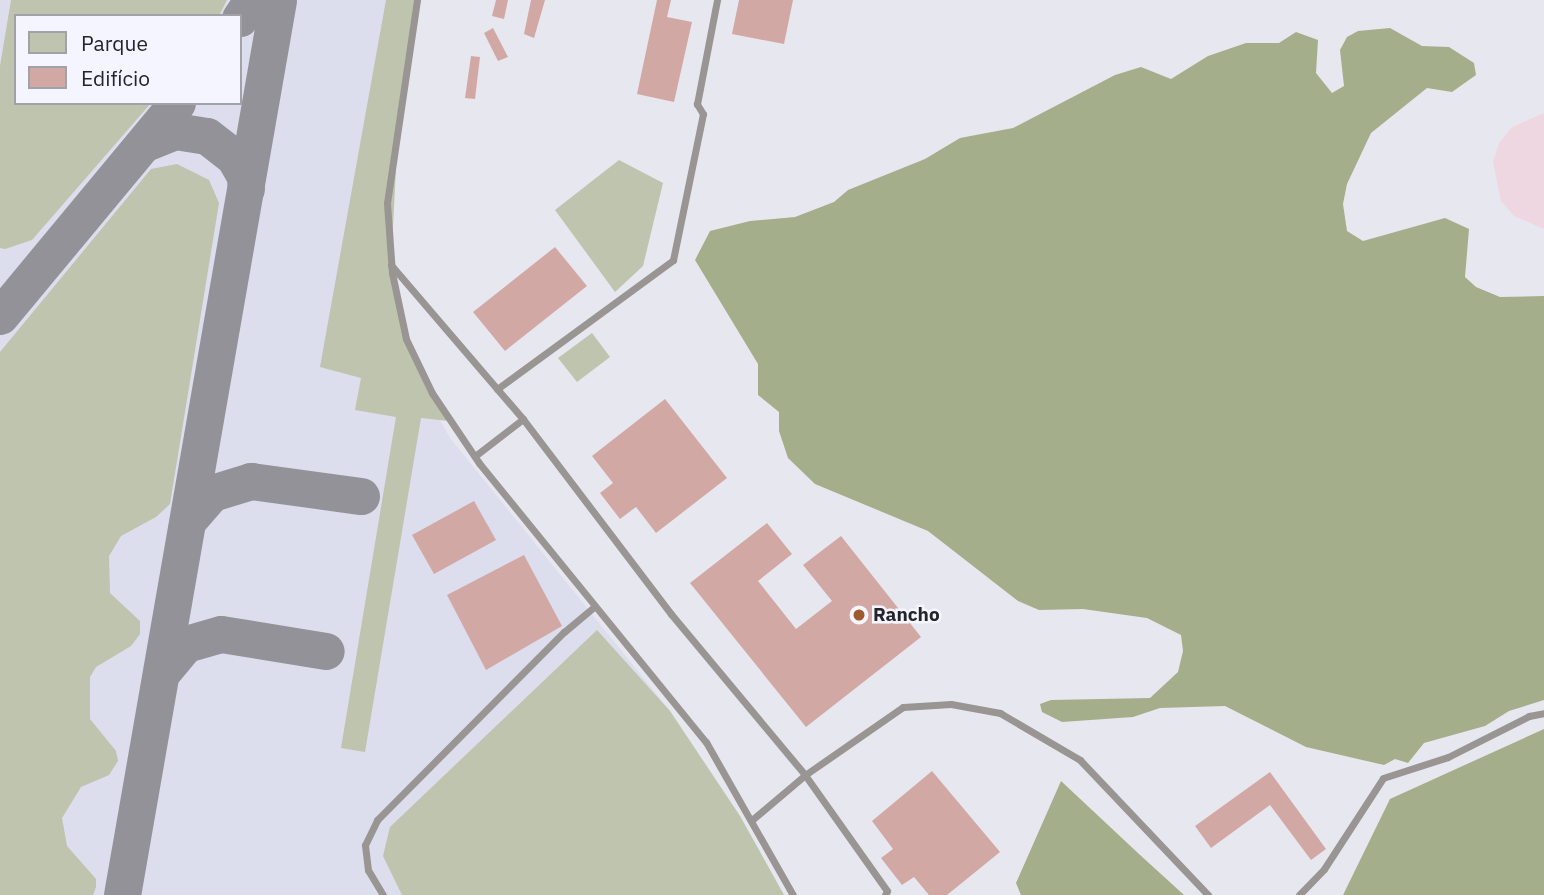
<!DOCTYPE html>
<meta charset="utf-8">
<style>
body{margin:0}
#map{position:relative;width:1544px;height:895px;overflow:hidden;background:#e7e7f0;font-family:"IBM Plex Sans",sans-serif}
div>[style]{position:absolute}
.industrial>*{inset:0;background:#efd7e1}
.built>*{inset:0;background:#dcdded}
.green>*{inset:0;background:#bec4ad}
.forest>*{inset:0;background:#a5ae8a}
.taxiway>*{height:37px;margin:-18.5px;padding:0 18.5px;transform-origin:18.5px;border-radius:18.5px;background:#929298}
.building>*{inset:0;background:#d2a8a5}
.service>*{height:7px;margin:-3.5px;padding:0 3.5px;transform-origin:3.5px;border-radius:3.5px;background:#999593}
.dots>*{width:19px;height:19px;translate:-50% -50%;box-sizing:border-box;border:4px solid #f4f5fe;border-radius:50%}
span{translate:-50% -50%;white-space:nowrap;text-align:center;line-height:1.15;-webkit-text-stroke:5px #f4f5fe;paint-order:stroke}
.poi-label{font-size:19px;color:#242528;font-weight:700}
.left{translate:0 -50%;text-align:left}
.legend{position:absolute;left:14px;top:14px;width:228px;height:91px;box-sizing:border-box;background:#f4f5fe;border:2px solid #a1a2a8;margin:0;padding:9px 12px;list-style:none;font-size:21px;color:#242528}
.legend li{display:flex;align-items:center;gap:14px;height:35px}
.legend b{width:35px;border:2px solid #a1a2a8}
</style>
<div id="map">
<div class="industrial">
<div style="clip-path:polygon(1544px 113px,1544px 229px,1514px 216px,1501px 201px,1493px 162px,1499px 143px,1512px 127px)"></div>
</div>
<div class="built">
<div style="clip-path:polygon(evenodd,0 0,412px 0,380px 231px,403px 355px,450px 438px,670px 711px,740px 816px,784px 895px,0 895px,0 0,16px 16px,240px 16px,240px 103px,16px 103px,16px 16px)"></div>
</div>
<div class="green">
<div style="clip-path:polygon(11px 0,227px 0,219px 16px,16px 16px,16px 103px,151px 103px,32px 240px,5px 249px,0 248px,0 66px)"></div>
<div style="clip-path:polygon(386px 0,416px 0,399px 111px,391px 265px,406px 339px,449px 421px,421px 418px,365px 752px,341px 748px,396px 417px,355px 410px,361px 378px,320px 367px)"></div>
<div style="clip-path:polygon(619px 160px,663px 183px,643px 266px,615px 292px,555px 210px)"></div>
<div style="clip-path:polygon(177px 164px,209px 180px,219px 203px,170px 504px,156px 517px,121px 536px,109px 556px,110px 593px,140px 621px,140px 634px,131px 646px,96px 667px,90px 677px,90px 719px,116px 751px,118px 761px,109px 775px,81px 787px,62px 818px,67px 846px,96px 879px,96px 887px,93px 895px,0 895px,0 352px,151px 169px)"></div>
<div style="clip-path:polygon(592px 333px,610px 357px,577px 382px,558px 358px)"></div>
<div style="clip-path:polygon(597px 630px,670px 711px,740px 816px,784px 895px,402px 895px,383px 856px,390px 827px)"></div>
</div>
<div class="forest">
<div style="clip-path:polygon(1390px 28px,1422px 46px,1449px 47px,1474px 63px,1476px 75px,1452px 92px,1427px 88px,1371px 133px,1347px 184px,1343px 204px,1347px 231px,1363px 241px,1445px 218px,1469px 229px,1465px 277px,1476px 287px,1500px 297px,1544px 296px,1544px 700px,1509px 711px,1485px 726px,1424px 743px,1408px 763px,1395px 759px,1384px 765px,1306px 747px,1225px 706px,1160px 708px,1133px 717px,1062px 722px,1042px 712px,1040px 704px,1051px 700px,1150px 698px,1178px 672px,1183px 651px,1181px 635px,1147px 618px,1083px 609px,1039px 610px,1018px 601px,928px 531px,815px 484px,788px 458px,779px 431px,779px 412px,758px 395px,758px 364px,695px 260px,710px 231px,750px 221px,795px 217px,834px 202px,848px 190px,925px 159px,960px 138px,1013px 128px,1115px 75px,1141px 67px,1171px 79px,1208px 56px,1246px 43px,1279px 43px,1296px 32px,1318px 40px,1316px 73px,1332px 93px,1344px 86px,1340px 50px,1347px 37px,1358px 31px)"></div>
<div style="clip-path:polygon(1544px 729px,1544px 895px,1343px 895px,1390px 799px)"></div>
<div style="clip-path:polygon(1061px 781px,1139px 854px,1184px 895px,1021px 895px,1016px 883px)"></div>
</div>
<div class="taxiway">
<div style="left:240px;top:18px;width:22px;rotate:-56deg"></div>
<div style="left:145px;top:143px;width:32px;rotate:-22deg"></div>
<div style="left:175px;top:131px;width:32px;rotate:9deg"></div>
<div style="left:207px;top:136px;width:34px;rotate:38deg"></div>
<div style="left:234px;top:157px;width:22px;rotate:60deg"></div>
<div style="left:245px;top:176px;width:13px;rotate:86deg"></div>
<div style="left:0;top:316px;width:277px;rotate:-50.3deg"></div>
<div style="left:190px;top:518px;width:33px;rotate:-49deg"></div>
<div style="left:212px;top:493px;width:41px;rotate:-17.1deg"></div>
<div style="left:251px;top:481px;width:111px;rotate:7.8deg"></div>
<div style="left:163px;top:671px;width:35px;rotate:-50deg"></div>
<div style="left:186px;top:644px;width:36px;rotate:-16deg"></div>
<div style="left:221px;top:634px;width:106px;rotate:9.2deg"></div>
<div style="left:122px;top:895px;width:908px;rotate:-80.11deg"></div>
</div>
<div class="building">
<div style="clip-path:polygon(496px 0,508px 0,504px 19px,492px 16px)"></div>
<div style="clip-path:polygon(531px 0,545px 0,534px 38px,524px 34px)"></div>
<div style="clip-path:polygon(657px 0,671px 0,667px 17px,692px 22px,674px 102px,637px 94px)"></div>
<div style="clip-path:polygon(739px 0,793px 0,784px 44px,732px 34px)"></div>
<div style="clip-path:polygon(493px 28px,508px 57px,498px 61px,484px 33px)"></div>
<div style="clip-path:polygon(471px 56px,480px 57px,475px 99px,465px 98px)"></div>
<div style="clip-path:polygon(555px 247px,587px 286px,505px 351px,473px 312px)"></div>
<div style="clip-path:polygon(665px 399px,727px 478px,656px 533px,636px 507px,620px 519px,600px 493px,613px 483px,592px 456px)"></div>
<div style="clip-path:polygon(474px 501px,496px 540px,434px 574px,412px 535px)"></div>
<div style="clip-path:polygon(767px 523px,792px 554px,758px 581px,796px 629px,832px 601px,803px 565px,841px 536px,921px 637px,806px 727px,690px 583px)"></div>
<div style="clip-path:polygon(524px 555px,562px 626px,486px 670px,447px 595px)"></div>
<div style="clip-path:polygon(932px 771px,1000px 852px,947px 895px,929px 895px,914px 877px,902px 885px,881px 858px,893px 849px,872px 821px)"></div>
<div style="clip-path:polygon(1270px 772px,1326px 849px,1311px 860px,1270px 805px,1211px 848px,1195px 826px)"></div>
</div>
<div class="service">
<div style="left:417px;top:0;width:205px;rotate:98.4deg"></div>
<div style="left:387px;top:203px;width:70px;rotate:85.9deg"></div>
<div style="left:392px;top:273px;width:67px;rotate:78deg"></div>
<div style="left:406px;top:339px;width:60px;rotate:64.3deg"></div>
<div style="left:432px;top:393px;width:84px;rotate:56.1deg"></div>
<div style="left:479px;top:463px;width:360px;rotate:50.9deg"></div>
<div style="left:706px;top:742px;width:176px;rotate:60.4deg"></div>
<div style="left:391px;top:265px;width:203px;rotate:49.4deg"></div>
<div style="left:523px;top:419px;width:61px;rotate:142.4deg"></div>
<div style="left:497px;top:389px;width:218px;rotate:-36.2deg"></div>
<div style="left:673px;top:260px;width:149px;rotate:-78.4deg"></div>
<div style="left:703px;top:114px;width:12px;rotate:-121deg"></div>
<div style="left:697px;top:104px;width:106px;rotate:-79.1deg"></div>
<div style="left:523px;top:419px;width:245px;rotate:52.8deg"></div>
<div style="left:671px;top:614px;width:209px;rotate:50.2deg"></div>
<div style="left:805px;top:775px;width:142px;rotate:54.7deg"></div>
<div style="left:887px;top:891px;width:4px;rotate:117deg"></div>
<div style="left:753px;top:819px;width:68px;rotate:-40.2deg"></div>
<div style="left:805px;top:775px;width:119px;rotate:-34.8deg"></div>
<div style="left:903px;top:707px;width:48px;rotate:-3.6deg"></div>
<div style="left:951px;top:704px;width:50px;rotate:10.4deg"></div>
<div style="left:1000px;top:713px;width:93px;rotate:30.4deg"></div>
<div style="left:1080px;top:760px;width:186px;rotate:46.5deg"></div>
<div style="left:383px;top:895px;width:29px;rotate:-121deg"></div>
<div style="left:368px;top:870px;width:25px;rotate:-97deg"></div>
<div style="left:365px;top:845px;width:28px;rotate:-64deg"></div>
<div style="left:377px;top:820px;width:265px;rotate:-45.2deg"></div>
<div style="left:564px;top:632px;width:38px;rotate:-40deg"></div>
<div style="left:1299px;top:895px;width:36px;rotate:-46deg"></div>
<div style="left:1324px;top:869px;width:108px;rotate:-57deg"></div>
<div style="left:1383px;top:778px;width:68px;rotate:-17.9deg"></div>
<div style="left:1448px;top:757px;width:91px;rotate:-26.8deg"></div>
<div style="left:1529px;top:716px;width:15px;rotate:-11deg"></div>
</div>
<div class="dots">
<div style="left:859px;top:615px;background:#9e5a2b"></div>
</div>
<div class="poi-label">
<span class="left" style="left:873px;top:615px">Rancho</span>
</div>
<ul class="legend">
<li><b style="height:19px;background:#bec4ad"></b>Parque</li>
<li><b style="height:19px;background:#d2a8a5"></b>Edifício</li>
</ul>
</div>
